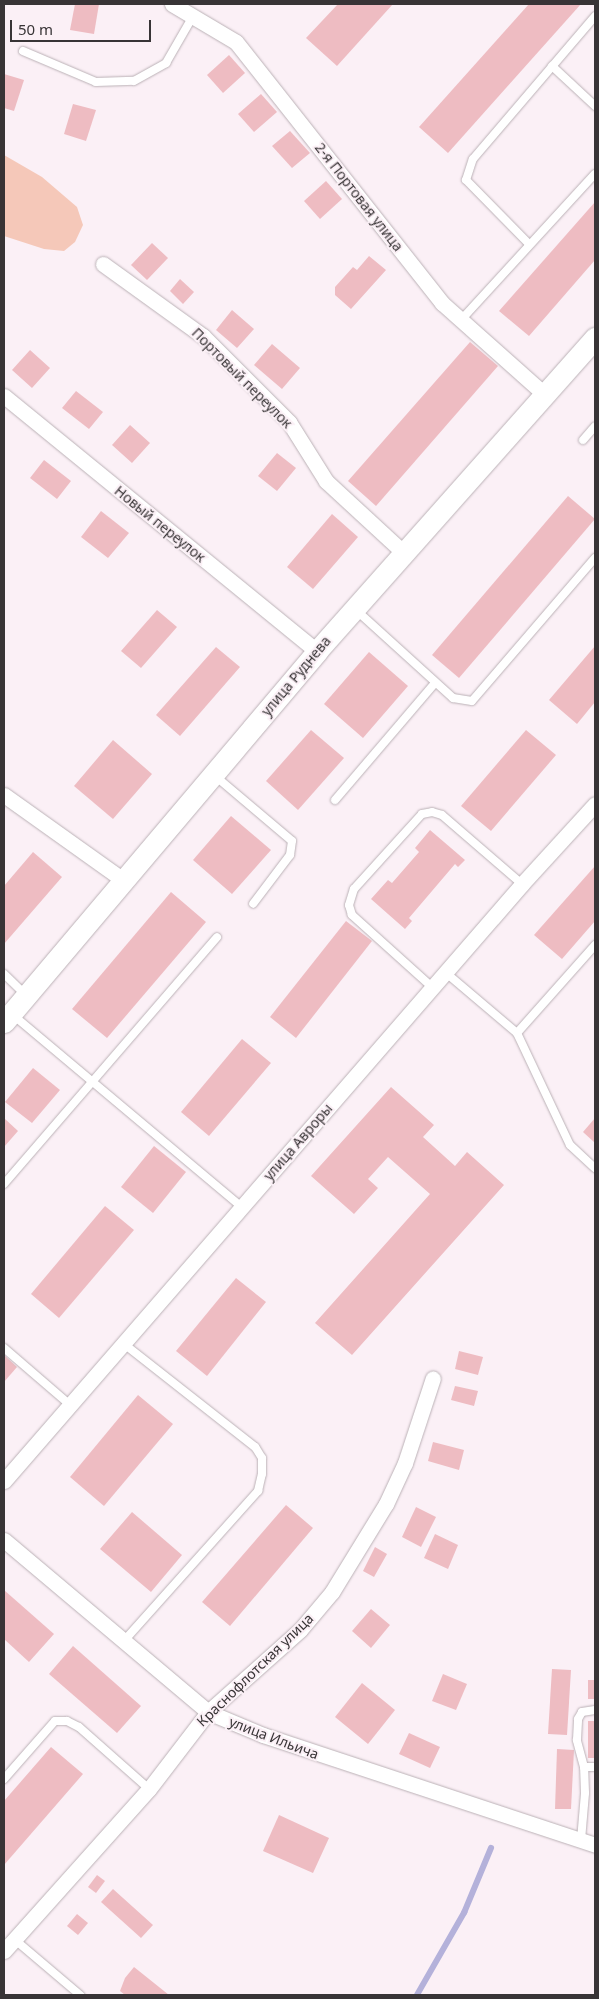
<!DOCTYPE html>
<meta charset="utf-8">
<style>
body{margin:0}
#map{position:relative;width:599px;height:1999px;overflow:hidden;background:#fbf0f6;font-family:"Noto Sans",sans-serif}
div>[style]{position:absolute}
.green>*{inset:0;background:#f5c8b9}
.stream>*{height:5.5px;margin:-2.75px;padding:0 2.75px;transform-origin:2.75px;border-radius:2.75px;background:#b4b1da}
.building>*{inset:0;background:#eebcc2}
.roads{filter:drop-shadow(0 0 1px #bbb1b6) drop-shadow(0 0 1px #bbb1b6)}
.lane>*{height:8px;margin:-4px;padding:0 4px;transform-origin:4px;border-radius:4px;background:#fff}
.street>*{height:15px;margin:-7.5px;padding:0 7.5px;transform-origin:7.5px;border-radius:7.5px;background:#fff}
.secondary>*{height:21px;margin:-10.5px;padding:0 10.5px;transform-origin:10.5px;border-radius:10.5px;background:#fff}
span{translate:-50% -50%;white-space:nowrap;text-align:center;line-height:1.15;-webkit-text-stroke:4px #fbf0f6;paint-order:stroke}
.street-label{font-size:14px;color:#383436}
.frame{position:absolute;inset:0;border:5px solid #383436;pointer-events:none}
.scale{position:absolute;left:10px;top:20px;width:141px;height:22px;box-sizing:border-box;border:2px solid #383436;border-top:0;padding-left:6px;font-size:15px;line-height:18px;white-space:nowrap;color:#383436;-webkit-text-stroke:4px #fbf0f6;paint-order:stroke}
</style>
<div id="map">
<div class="green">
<div style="clip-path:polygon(4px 155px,42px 177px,77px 207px,83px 225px,75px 242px,64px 251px,44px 249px,4px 236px)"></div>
</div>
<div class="stream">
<div style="left:417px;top:1995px;width:95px;rotate:-60.2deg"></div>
<div style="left:464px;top:1913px;width:70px;rotate:-67.4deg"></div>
</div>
<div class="building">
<div style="clip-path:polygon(75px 4px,99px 4px,94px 34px,70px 30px)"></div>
<div style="clip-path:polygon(338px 4px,393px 4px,337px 66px,306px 38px)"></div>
<div style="clip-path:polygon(529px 4px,581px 4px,448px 153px,419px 127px)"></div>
<div style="clip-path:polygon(229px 55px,245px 73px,223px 93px,207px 75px)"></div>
<div style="clip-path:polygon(4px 74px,24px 80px,14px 111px,4px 108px)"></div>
<div style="clip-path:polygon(261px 94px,277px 112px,254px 132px,238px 114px)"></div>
<div style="clip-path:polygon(73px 104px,96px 110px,86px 141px,64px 134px)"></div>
<div style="clip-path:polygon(290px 131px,310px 153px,292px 168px,272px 146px)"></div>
<div style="clip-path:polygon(326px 181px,342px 199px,320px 219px,304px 201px)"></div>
<div style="clip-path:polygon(595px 202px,595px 260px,529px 336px,499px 311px)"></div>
<div style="clip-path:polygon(152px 243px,168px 258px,147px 280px,131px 265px)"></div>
<div style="clip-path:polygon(369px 256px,386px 270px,351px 309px,335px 295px,335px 287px,353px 267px,357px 270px)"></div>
<div style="clip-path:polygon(180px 279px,194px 292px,183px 304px,170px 291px)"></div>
<div style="clip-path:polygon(232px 310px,254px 329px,237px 348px,216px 330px)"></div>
<div style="clip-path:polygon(470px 342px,498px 366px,376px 506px,348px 481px)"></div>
<div style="clip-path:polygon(272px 344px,300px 368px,282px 389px,254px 365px)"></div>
<div style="clip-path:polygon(30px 350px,50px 368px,32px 388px,12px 370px)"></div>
<div style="clip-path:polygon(76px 391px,103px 412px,89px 429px,62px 408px)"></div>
<div style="clip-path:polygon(130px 425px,150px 443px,132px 463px,112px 445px)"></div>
<div style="clip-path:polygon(277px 453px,296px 468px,277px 491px,258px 476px)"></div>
<div style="clip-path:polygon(44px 460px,71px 481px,57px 499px,30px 478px)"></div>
<div style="clip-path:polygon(568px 496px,595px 519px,459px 678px,432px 655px)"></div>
<div style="clip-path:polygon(101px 511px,129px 533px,108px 558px,81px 537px)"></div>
<div style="clip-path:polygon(332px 514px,358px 537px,313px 589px,287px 567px)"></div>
<div style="clip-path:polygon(157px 610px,177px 627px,141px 668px,121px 651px)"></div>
<div style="clip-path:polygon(595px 646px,595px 702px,577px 724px,549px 700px)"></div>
<div style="clip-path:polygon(216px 647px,240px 667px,180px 736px,156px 715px)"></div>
<div style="clip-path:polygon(369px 652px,408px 686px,363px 738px,324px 704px)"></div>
<div style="clip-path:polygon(311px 730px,344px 758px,298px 810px,266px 781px)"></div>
<div style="clip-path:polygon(526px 730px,556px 755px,491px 831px,461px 806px)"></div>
<div style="clip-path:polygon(113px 740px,152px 774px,113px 819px,74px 786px)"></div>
<div style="clip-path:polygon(231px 816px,271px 850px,232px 894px,193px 860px)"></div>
<div style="clip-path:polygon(430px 830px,465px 860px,458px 867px,455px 864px,409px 918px,412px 921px,405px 929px,371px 899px,388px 880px,392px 883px,419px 852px,415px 848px)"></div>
<div style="clip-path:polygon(33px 852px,62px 877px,4px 944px,4px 886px)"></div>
<div style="clip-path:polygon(595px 866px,595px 921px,562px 959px,534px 935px)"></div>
<div style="clip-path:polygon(171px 892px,206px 922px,107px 1038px,72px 1009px)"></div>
<div style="clip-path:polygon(346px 921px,372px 941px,296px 1038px,270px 1017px)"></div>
<div style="clip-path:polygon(242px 1039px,271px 1063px,209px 1136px,181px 1112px)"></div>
<div style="clip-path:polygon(33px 1068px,60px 1090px,32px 1123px,5px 1102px)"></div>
<div style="clip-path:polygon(391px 1087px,434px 1125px,423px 1137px,455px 1166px,467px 1152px,504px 1185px,352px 1355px,315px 1323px,430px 1194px,388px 1157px,368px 1179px,378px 1188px,354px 1214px,311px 1176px)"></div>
<div style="clip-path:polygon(4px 1118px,18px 1131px,4px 1147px)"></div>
<div style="clip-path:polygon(595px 1118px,595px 1143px,583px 1132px)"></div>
<div style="clip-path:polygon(154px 1146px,186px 1172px,153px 1213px,121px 1187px)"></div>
<div style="clip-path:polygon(105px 1206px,134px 1230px,59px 1318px,31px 1294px)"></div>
<div style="clip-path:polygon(236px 1278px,266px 1302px,207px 1376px,176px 1351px)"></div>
<div style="clip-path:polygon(459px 1351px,483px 1357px,478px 1375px,455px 1369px)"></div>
<div style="clip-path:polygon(4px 1355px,17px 1367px,4px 1382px)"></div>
<div style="clip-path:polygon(455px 1386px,478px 1391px,474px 1406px,451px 1400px)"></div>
<div style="clip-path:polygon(138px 1395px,173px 1424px,104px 1506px,70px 1477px)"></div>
<div style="clip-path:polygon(433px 1442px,464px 1450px,459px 1470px,428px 1461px)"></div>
<div style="clip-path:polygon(286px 1505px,313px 1528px,230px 1626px,202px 1602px)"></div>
<div style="clip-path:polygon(416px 1507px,436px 1517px,421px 1547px,402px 1537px)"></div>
<div style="clip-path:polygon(132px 1512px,182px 1555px,151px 1592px,100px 1549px)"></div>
<div style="clip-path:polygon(435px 1534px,458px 1545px,448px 1569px,424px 1558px)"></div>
<div style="clip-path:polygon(375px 1547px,387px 1554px,374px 1577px,363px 1571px)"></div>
<div style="clip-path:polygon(4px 1590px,54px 1634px,29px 1662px,4px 1639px)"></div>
<div style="clip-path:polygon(371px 1609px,390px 1625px,371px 1648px,352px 1631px)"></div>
<div style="clip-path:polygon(73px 1646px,141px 1706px,117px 1733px,49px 1674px)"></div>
<div style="clip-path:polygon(552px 1669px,571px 1670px,567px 1735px,548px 1734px)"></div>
<div style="clip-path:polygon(443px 1674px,467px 1684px,456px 1710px,432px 1701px)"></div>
<div style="clip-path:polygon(588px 1680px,595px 1680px,595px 1699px,588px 1699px)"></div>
<div style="clip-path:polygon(362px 1683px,395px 1710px,368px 1744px,335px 1717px)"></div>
<div style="clip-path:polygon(588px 1721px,595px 1721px,595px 1758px,588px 1758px)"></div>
<div style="clip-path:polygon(409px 1733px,440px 1747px,430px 1768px,399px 1754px)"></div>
<div style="clip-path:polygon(51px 1747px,83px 1774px,4px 1865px,4px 1801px)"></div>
<div style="clip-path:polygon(557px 1749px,574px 1750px,571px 1809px,555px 1809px)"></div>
<div style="clip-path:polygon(279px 1815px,329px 1838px,313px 1873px,263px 1851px)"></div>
<div style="clip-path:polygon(97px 1875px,105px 1881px,96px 1893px,88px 1887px)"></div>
<div style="clip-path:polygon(113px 1889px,153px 1925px,141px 1938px,101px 1902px)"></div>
<div style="clip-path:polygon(77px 1914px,88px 1923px,78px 1935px,67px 1926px)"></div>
<div style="clip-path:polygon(134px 1967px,169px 1995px,125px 1995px,120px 1991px,125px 1978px)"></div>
</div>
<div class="roads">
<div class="lane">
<div style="left:23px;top:51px;width:79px;rotate:23deg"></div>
<div style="left:96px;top:82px;width:38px;rotate:-2deg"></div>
<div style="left:134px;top:81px;width:37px;rotate:-29deg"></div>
<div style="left:166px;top:63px;width:54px;rotate:-60.1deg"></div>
<div style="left:552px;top:66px;width:59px;rotate:42.9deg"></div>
<div style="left:529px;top:244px;width:90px;rotate:-134.5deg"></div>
<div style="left:466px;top:180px;width:22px;rotate:-72deg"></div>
<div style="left:473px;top:159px;width:188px;rotate:-49.5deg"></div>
<div style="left:461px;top:320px;width:198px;rotate:-47.5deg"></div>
<div style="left:583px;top:440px;width:18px;rotate:-49deg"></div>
<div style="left:356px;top:610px;width:131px;rotate:42.2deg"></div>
<div style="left:453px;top:698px;width:19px;rotate:9deg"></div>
<div style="left:472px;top:701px;width:189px;rotate:-49.3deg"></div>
<div style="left:214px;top:775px;width:102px;rotate:40.2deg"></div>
<div style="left:292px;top:841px;width:14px;rotate:98deg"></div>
<div style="left:290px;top:855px;width:61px;rotate:127.1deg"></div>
<div style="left:335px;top:800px;width:154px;rotate:-49.5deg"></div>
<div style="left:445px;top:972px;width:94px;rotate:40.3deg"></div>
<div style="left:517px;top:1033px;width:118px;rotate:-48.4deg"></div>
<div style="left:4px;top:974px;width:30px;rotate:44deg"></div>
<div style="left:432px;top:987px;width:108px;rotate:-138deg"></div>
<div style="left:352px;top:915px;width:10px;rotate:-107deg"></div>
<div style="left:349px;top:905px;width:17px;rotate:-73deg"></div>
<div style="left:354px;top:889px;width:101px;rotate:-47.8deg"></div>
<div style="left:422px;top:814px;width:10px;rotate:-11deg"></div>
<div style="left:432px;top:812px;width:10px;rotate:17deg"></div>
<div style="left:442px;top:815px;width:106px;rotate:40.8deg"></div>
<div style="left:13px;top:1015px;width:299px;rotate:40deg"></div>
<div style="left:517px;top:1033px;width:124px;rotate:64.7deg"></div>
<div style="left:570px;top:1145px;width:34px;rotate:43deg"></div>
<div style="left:4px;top:1184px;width:326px;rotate:-49.2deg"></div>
<div style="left:4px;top:1348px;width:86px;rotate:40.7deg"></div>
<div style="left:123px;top:1642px;width:203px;rotate:-48.2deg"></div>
<div style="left:258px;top:1491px;width:17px;rotate:-77deg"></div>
<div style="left:262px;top:1474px;width:16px;rotate:-90deg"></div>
<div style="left:262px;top:1458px;width:13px;rotate:-122deg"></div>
<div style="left:255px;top:1447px;width:168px;rotate:-141.8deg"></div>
<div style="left:584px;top:1767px;width:11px"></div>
<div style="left:4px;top:1779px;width:77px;rotate:-48.7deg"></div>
<div style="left:55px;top:1721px;width:12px"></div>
<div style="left:67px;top:1721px;width:13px;rotate:27deg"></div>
<div style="left:79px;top:1727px;width:94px;rotate:41.5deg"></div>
<div style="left:581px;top:1840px;width:47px;rotate:-85.1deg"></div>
<div style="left:585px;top:1793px;width:26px;rotate:-92deg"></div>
<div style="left:584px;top:1767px;width:28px;rotate:-105deg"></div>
<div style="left:577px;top:1740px;width:21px;rotate:-87deg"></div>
<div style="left:578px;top:1719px;width:8px;rotate:-60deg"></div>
<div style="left:582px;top:1712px;width:13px;rotate:-9deg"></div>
<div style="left:14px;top:1939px;width:87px;rotate:40.3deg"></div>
</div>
<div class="street">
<div style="left:172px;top:4px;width:74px;rotate:30.7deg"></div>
<div style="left:236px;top:42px;width:333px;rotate:51.7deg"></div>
<div style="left:442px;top:303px;width:137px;rotate:41.7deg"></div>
<div style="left:103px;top:264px;width:123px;rotate:35.8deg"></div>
<div style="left:203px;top:336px;width:122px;rotate:45deg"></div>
<div style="left:289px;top:422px;width:70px;rotate:57.9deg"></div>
<div style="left:326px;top:481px;width:106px;rotate:42.7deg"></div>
<div style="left:4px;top:396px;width:404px;rotate:39.2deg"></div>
<div style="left:4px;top:795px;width:146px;rotate:35.5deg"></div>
<div style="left:4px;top:1481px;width:790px;rotate:-49.05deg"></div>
<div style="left:522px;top:884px;width:108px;rotate:-47.6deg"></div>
<div style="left:4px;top:1540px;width:267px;rotate:40.1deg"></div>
<div style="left:208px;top:1712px;width:60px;rotate:22.7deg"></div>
<div style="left:263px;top:1735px;width:350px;rotate:18.3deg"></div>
<div style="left:4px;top:1951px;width:217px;rotate:-48.2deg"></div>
<div style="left:149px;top:1789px;width:97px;rotate:-52.5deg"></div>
<div style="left:208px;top:1712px;width:123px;rotate:-41.7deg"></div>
<div style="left:300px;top:1630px;width:50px;rotate:-49.9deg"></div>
<div style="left:332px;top:1592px;width:103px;rotate:-58.5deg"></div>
<div style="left:386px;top:1504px;width:45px;rotate:-65.1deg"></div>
<div style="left:405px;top:1463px;width:89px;rotate:-71.8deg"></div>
</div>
<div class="secondary">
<div style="left:4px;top:1022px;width:485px;rotate:-49.8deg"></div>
<div style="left:317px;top:651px;width:419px;rotate:-48.4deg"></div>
</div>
</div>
<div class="street-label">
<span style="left:359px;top:197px;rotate:52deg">2-я Портовая улица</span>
<span style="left:242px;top:378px;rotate:45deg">Портовый переулок</span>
<span style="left:160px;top:524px;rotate:39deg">Новый переулок</span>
<span style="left:296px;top:676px;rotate:-50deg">улица Руднева</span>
<span style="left:298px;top:1142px;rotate:-49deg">улица Авроры</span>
<span style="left:255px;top:1670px;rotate:-44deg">Краснофлотская улица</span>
<span style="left:274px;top:1738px;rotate:21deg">улица Ильича</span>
</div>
<div class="frame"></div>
<div class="scale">50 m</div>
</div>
